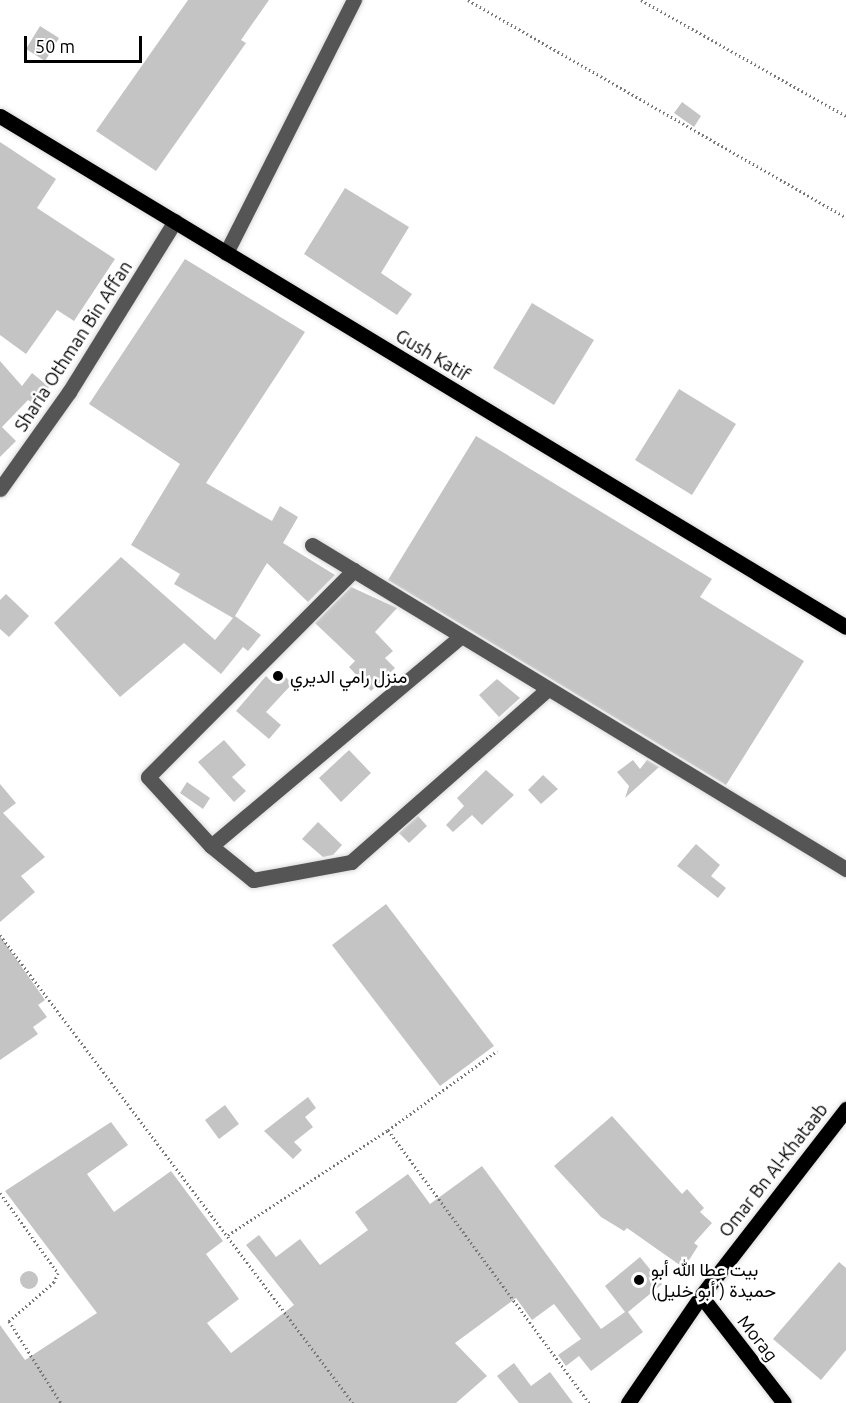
<!DOCTYPE html>
<meta charset="utf-8">
<style>
body{margin:0}
#map{position:relative;width:846px;height:1403px;overflow:hidden;background:#fff;font-family:Ubuntu,Vazirmatn,sans-serif}
div>[style]{position:absolute}
.building>*{inset:0;background:#c4c4c4}
.round{border-radius:50%}
.path>*{height:3px;margin-top:-1.5px;transform-origin:0;background:repeating-linear-gradient(90deg,#777 0 1.5px,transparent 0 4.5px)}
.roads{filter:drop-shadow(0 0 2px #dbdbdb) drop-shadow(0 0 2px #dbdbdb)}
.minor>*{height:15px;margin:-7.5px;padding:0 7.5px;transform-origin:7.5px;border-radius:7.5px;background:#555}
.major>*{height:15px;margin:-7.5px;padding:0 7.5px;transform-origin:7.5px;border-radius:7.5px;background:#000}
.dots>*{width:16px;height:16px;translate:-50% -50%;box-sizing:border-box;border:3px solid #fff;border-radius:50%}
span{translate:-50% -50%;white-space:nowrap;text-align:center;line-height:1.15;-webkit-text-stroke:5px #fff;paint-order:stroke}
.street-label{font-size:18px;color:#000}
.poi-label{font-size:18px;color:#000}
.left{translate:0 -50%;text-align:left}
.scale{position:absolute;left:24px;top:36px;width:118px;height:27px;box-sizing:border-box;border:3px solid #000;border-top:0;padding-left:8px;font-size:18px;line-height:21px;white-space:nowrap;color:#000;-webkit-text-stroke:4px #fff;paint-order:stroke}
</style>
<div id="map">
<div class="building">
<div style="clip-path:polygon(188px 0,269px 0,241px 40px,246px 43px,156px 171px,96px 131px)"></div>
<div style="clip-path:polygon(40px 26px,59px 38px,45px 61px,26px 49px)"></div>
<div style="clip-path:polygon(682px 102px,701px 116px,694px 127px,674px 113px)"></div>
<div style="clip-path:polygon(0 142px,56px 179px,37px 208px,115px 259px,74px 321px,57px 310px,26px 354px,0 335px)"></div>
<div style="clip-path:polygon(345px 188px,409px 227px,381px 273px,412px 294px,397px 315px,304px 254px)"></div>
<div style="clip-path:polygon(185px 259px,305px 332px,206px 483px,272px 521px,280px 506px,298px 517px,283px 543px,335px 575px,308px 602px,267px 563px,235px 616px,261px 635px,248px 651px,243px 647px,221px 674px,184px 643px,120px 697px,54px 623px,121px 557px,215px 640px,233px 618px,174px 584px,180px 574px,131px 545px,180px 464px,89px 404px)"></div>
<div style="clip-path:polygon(532px 303px,594px 340px,554px 405px,493px 368px)"></div>
<div style="clip-path:polygon(0 361px,22px 386px,32px 373px,49px 387px,35px 405px,28px 400px,2px 427px,16px 441px,0 457px)"></div>
<div style="clip-path:polygon(679px 389px,736px 424px,692px 495px,635px 460px)"></div>
<div style="clip-path:polygon(476px 436px,712px 579px,700px 597px,804px 661px,726px 785px,388px 580px)"></div>
<div style="clip-path:polygon(351px 587px,397px 608px,375px 632px,393px 651px,385px 658px,395px 668px,371px 691px,349px 667px,355px 661px,315px 623px)"></div>
<div style="clip-path:polygon(6px 594px,29px 616px,9px 637px,0 629px,0 600px)"></div>
<div style="clip-path:polygon(283px 674px,292px 684px,266px 712px,281px 725px,269px 739px,236px 711px,266px 676px,273px 683px)"></div>
<div style="clip-path:polygon(497px 679px,520px 698px,499px 717px,479px 695px)"></div>
<div style="clip-path:polygon(224px 740px,246px 765px,232px 777px,246px 791px,234px 802px,198px 762px)"></div>
<div style="clip-path:polygon(349px 750px,371px 773px,341px 802px,319px 778px)"></div>
<div style="clip-path:polygon(633px 760px,640px 769px,647px 760px,659px 767px,625px 798px,629px 786px,617px 772px)"></div>
<div style="clip-path:polygon(486px 770px,514px 795px,482px 825px,472px 815px,453px 832px,446px 825px,464px 806px,457px 798px)"></div>
<div style="clip-path:polygon(543px 775px,558px 789px,541px 804px,528px 790px)"></div>
<div style="clip-path:polygon(187px 782px,210px 798px,203px 809px,180px 793px)"></div>
<div style="clip-path:polygon(0 784px,16px 803px,3px 813px,45px 857px,21px 876px,35px 892px,0 922px)"></div>
<div style="clip-path:polygon(418px 816px,427px 826px,409px 843px,399px 833px)"></div>
<div style="clip-path:polygon(318px 822px,342px 845px,333px 855px,323px 857px,302px 839px)"></div>
<div style="clip-path:polygon(696px 844px,720px 865px,711px 876px,726px 888px,718px 898px,677px 866px)"></div>
<div style="clip-path:polygon(386px 904px,494px 1046px,440px 1086px,332px 945px)"></div>
<div style="clip-path:polygon(0 936px,45px 1000px,38px 1005px,47px 1017px,33px 1027px,38px 1034px,0 1060px)"></div>
<div style="clip-path:polygon(308px 1097px,316px 1108px,305px 1117px,313px 1127px,294px 1142px,302px 1150px,293px 1159px,264px 1131px)"></div>
<div style="clip-path:polygon(225px 1105px,239px 1124px,219px 1139px,205px 1120px)"></div>
<div style="clip-path:polygon(612px 1116px,682px 1194px,687px 1189px,704px 1208px,700px 1212px,712px 1223px,694px 1243px,698px 1246px,684px 1268px,627px 1228px,624px 1231px,601px 1217px,554px 1166px)"></div>
<div style="clip-path:polygon(111px 1122px,128px 1145px,87px 1174px,114px 1212px,171px 1171px,223px 1241px,206px 1254px,239px 1299px,207px 1323px,231px 1353px,294px 1305px,246px 1245px,259px 1235px,276px 1257px,300px 1239px,320px 1265px,368px 1230px,355px 1212px,408px 1174px,430px 1204px,482px 1166px,601px 1329px,625px 1312px,605px 1286px,640px 1257px,662px 1284px,628px 1312px,643px 1332px,591px 1371px,579px 1356px,566px 1366px,558px 1355px,581px 1339px,554px 1304px,532px 1320px,516px 1298px,455px 1343px,487px 1376px,456px 1403px,0 1403px,0 1325px,25px 1360px,97px 1313px,5px 1191px)"></div>
<div style="clip-path:polygon(839px 1262px,846px 1268px,846px 1350px,821px 1380px,773px 1339px)"></div>
<div class="round" style="left:20px;top:1271px;width:18px;height:18px"></div>
<div style="clip-path:polygon(514px 1363px,531px 1386px,550px 1372px,573px 1403px,519px 1403px,497px 1376px)"></div>
</div>
<div class="path">
<div style="left:468px;top:0;width:436px;rotate:29.9deg"></div>
<div style="left:641px;top:0;width:236px;rotate:29.5deg"></div>
<div style="left:0;top:935px;width:586px;rotate:52.97deg"></div>
<div style="left:388px;top:1130px;width:135px;rotate:-35.9deg"></div>
<div style="left:0;top:1193px;width:99px;rotate:54.1deg"></div>
<div style="left:58px;top:1273px;width:10px;rotate:114deg"></div>
<div style="left:54px;top:1282px;width:60px;rotate:139.1deg"></div>
<div style="left:9px;top:1321px;width:97px;rotate:57.6deg"></div>
<div style="left:228px;top:1235px;width:191px;rotate:-33.3deg"></div>
<div style="left:388px;top:1130px;width:339px;rotate:53.6deg"></div>
</div>
<div class="roads">
<div class="minor">
<div style="left:226px;top:253px;width:284px;rotate:-63.2deg"></div>
<div style="left:0;top:489px;width:119px;rotate:-54.6deg"></div>
<div style="left:69px;top:392px;width:201px;rotate:-58.2deg"></div>
<div style="left:312px;top:545px;width:625px;rotate:31.25deg"></div>
<div style="left:354px;top:570px;width:292px;rotate:134.9deg"></div>
<div style="left:148px;top:777px;width:93px;rotate:47.6deg"></div>
<div style="left:211px;top:846px;width:54px;rotate:39deg"></div>
<div style="left:253px;top:880px;width:100px;rotate:-10.4deg"></div>
<div style="left:351px;top:862px;width:261px;rotate:-41.3deg"></div>
<div style="left:211px;top:846px;width:326px;rotate:-40deg"></div>
</div>
<div class="major">
<div style="left:0;top:116px;width:988px;rotate:31.13deg"></div>
<div style="left:701px;top:1296px;width:135px;rotate:52.2deg"></div>
<div style="left:628px;top:1403px;width:130px;rotate:-55.7deg"></div>
<div style="left:701px;top:1296px;width:237px;rotate:-52.2deg"></div>
</div>
</div>
<div class="dots">
<div style="left:278px;top:676px;background:#000"></div>
<div style="left:639px;top:1280px;background:#000"></div>
</div>
<div class="street-label">
<span style="left:73px;top:346px;rotate:-57deg">Sharia Othman Bin Affan</span>
<span style="left:433px;top:355px;rotate:31deg">Gush Katif</span>
<span style="left:773px;top:1170px;rotate:-52deg">Omar Bn Al-Khataab</span>
<span style="left:758px;top:1338px;rotate:52deg">Morag</span>
</div>
<div class="poi-label">
<span class="left" style="left:290px;top:676px">منزل رامي الديري</span>
<span class="left" style="left:651px;top:1280px">بيت عطا الله أبو<br>حميدة ( أبو خليل)</span>
</div>
<div class="scale">50 m</div>
</div>
